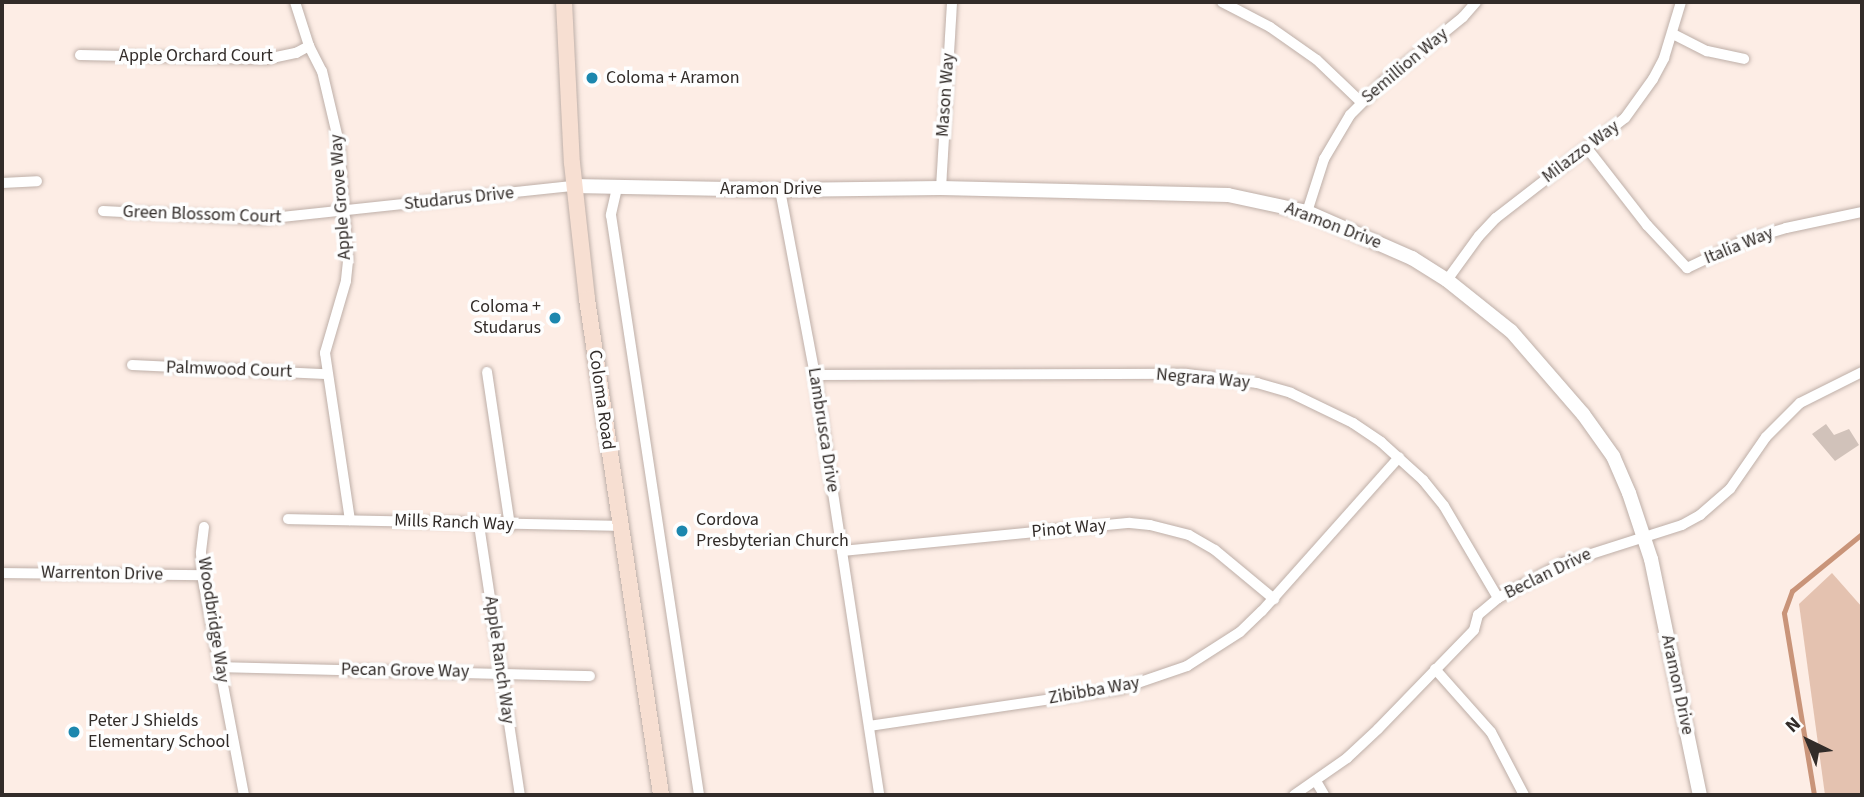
<!DOCTYPE html>
<style>
body{margin:0}
#map{position:relative;width:1864px;height:797px;overflow:hidden;background:#fdede5;font-family:"Source Sans 3",sans-serif}
div>[style]{position:absolute}
.green>*{inset:0;background:#e4c2b0}
.stream>*{height:4.5px;margin:-2.25px;padding:0 2.25px;transform-origin:2.25px;border-radius:2.25px;background:#c99479}
.building>*{inset:0;background:#d1c2ba}
.roads{filter:drop-shadow(0 0 2px #beafa8) drop-shadow(0 0 2px #beafa8)}
.minor>*{height:10px;margin:-5px;padding:0 5px;transform-origin:5px;border-radius:5px;background:#fff}
.tertiary>*{height:14px;margin:-7px;padding:0 7px;transform-origin:7px;border-radius:7px;background:#fff}
.secondary>*{height:16px;margin:-8px;padding:0 8px;transform-origin:8px;border-radius:8px;background:#f7dfd2}
.dots>*{width:19px;height:19px;translate:-50% -50%;box-sizing:border-box;border:4px solid #fefefe;border-radius:50%}
span{translate:-50% -50%;white-space:nowrap;text-align:center;line-height:1.15;-webkit-text-stroke:7px #fefefe;paint-order:stroke}
.street-label{font-size:18px;color:#322c29}
.poi-label{font-size:18px;color:#322c29}
.left{translate:0 -50%;text-align:left}
.right{translate:-100% -50%;text-align:right}
.frame{position:absolute;inset:0;border:4px solid #322c29;pointer-events:none}
.north{position:absolute;left:1773px;top:706px;width:70px;height:70px;-webkit-text-stroke:5px #fefefe;paint-order:stroke;rotate:317deg;font-size:19px;font-weight:700;line-height:28px;text-align:center;color:#322c29}
.north::after{content:'';display:block;margin:auto;width:24px;height:32px;background:#322c29;clip-path:polygon(50% 0,100% 100%,50% 72%,0 100%)}
</style>
<div id="map">
<div class="green">
<div style="clip-path:polygon(1832px 573px,1862px 607px,1862px 795px,1825px 795px,1799px 604px)"></div>
</div>
<div class="stream">
<div style="left:1814px;top:795px;width:184px;rotate:-99.4deg"></div>
<div style="left:1784px;top:613px;width:23px;rotate:-70deg"></div>
<div style="left:1792px;top:591px;width:90px;rotate:-39.2deg"></div>
</div>
<div class="building">
<div style="clip-path:polygon(1826px 424px,1834px 435px,1849px 429px,1859px 445px,1835px 461px,1812px 434px)"></div>
</div>
<div class="roads">
<div class="minor">
<div style="left:295px;top:2px;width:46px;rotate:72.3deg"></div>
<div style="left:309px;top:46px;width:28px;rotate:63deg"></div>
<div style="left:322px;top:71px;width:74px;rotate:76.7deg"></div>
<div style="left:339px;top:143px;width:118px;rotate:85.6deg"></div>
<div style="left:348px;top:261px;width:20px;rotate:96deg"></div>
<div style="left:346px;top:281px;width:75px;rotate:106.3deg"></div>
<div style="left:325px;top:353px;width:169px;rotate:81.5deg"></div>
<div style="left:1222px;top:2px;width:54px;rotate:27.5deg"></div>
<div style="left:1270px;top:27px;width:57px;rotate:35.1deg"></div>
<div style="left:1317px;top:60px;width:61px;rotate:43.7deg"></div>
<div style="left:1673px;top:34px;width:38px;rotate:27deg"></div>
<div style="left:1707px;top:51px;width:38px;rotate:12deg"></div>
<div style="left:80px;top:55px;width:187px;rotate:1.2deg"></div>
<div style="left:267px;top:59px;width:30px;rotate:-12deg"></div>
<div style="left:296px;top:53px;width:15px;rotate:-28deg"></div>
<div style="left:1587px;top:148px;width:98px;rotate:52.1deg"></div>
<div style="left:1647px;top:225px;width:59px;rotate:47.1deg"></div>
<div style="left:1687px;top:268px;width:65px;rotate:-25.4deg"></div>
<div style="left:1746px;top:240px;width:42px;rotate:-16.7deg"></div>
<div style="left:1786px;top:228px;width:78px;rotate:-11.9deg"></div>
<div style="left:2px;top:183px;width:35px;rotate:-3deg"></div>
<div style="left:617px;top:188px;width:28px;rotate:103deg"></div>
<div style="left:611px;top:215px;width:587px;rotate:81.37deg"></div>
<div style="left:941px;top:188px;width:186px;rotate:-86.6deg"></div>
<div style="left:780px;top:190px;width:188px;rotate:79.3deg"></div>
<div style="left:815px;top:375px;width:425px;rotate:81.3deg"></div>
<div style="left:103px;top:211px;width:160px;rotate:2.9deg"></div>
<div style="left:263px;top:219px;width:313px;rotate:-6.1deg"></div>
<div style="left:1307px;top:212px;width:56px;rotate:-72.2deg"></div>
<div style="left:1324px;top:159px;width:51px;rotate:-59.4deg"></div>
<div style="left:1350px;top:115px;width:47px;rotate:-45deg"></div>
<div style="left:1383px;top:82px;width:103px;rotate:-39.1deg"></div>
<div style="left:1463px;top:17px;width:20px;rotate:-49deg"></div>
<div style="left:1447px;top:280px;width:54px;rotate:-54deg"></div>
<div style="left:1479px;top:236px;width:25px;rotate:-47deg"></div>
<div style="left:1496px;top:218px;width:163px;rotate:-37.8deg"></div>
<div style="left:1625px;top:118px;width:48px;rotate:-54.3deg"></div>
<div style="left:1653px;top:79px;width:24px;rotate:-62deg"></div>
<div style="left:1664px;top:58px;width:59px;rotate:-73.1deg"></div>
<div style="left:132px;top:365px;width:194px;rotate:2.7deg"></div>
<div style="left:487px;top:372px;width:156px;rotate:81.5deg"></div>
<div style="left:815px;top:375px;width:371px;rotate:-0.2deg"></div>
<div style="left:1186px;top:374px;width:72px;rotate:7.2deg"></div>
<div style="left:1257px;top:383px;width:35px;rotate:16deg"></div>
<div style="left:1291px;top:393px;width:69px;rotate:25.8deg"></div>
<div style="left:1353px;top:423px;width:34px;rotate:34deg"></div>
<div style="left:1381px;top:442px;width:57px;rotate:42.1deg"></div>
<div style="left:1423px;top:480px;width:33px;rotate:51deg"></div>
<div style="left:1444px;top:506px;width:107px;rotate:59.6deg"></div>
<div style="left:288px;top:519px;width:332px;rotate:1.2deg"></div>
<div style="left:479px;top:525px;width:273px;rotate:81.4deg"></div>
<div style="left:204px;top:527px;width:26px;rotate:97deg"></div>
<div style="left:201px;top:553px;width:22px;rotate:87deg"></div>
<div style="left:202px;top:575px;width:224px;rotate:79.2deg"></div>
<div style="left:842px;top:551px;width:289px;rotate:-5.6deg"></div>
<div style="left:1130px;top:523px;width:20px;rotate:6deg"></div>
<div style="left:1150px;top:525px;width:40px;rotate:14.4deg"></div>
<div style="left:1189px;top:535px;width:30px;rotate:30deg"></div>
<div style="left:1215px;top:550px;width:77px;rotate:39.7deg"></div>
<div style="left:2px;top:573px;width:200px;rotate:0.6deg"></div>
<div style="left:220px;top:667px;width:370px;rotate:1.4deg"></div>
<div style="left:1435px;top:669px;width:84px;rotate:48.4deg"></div>
<div style="left:1491px;top:732px;width:71px;rotate:62.4deg"></div>
<div style="left:869px;top:726px;width:254px;rotate:-8.4deg"></div>
<div style="left:1120px;top:689px;width:71px;rotate:-18.9deg"></div>
<div style="left:1187px;top:666px;width:63px;rotate:-32.7deg"></div>
<div style="left:1240px;top:632px;width:30px;rotate:-44deg"></div>
<div style="left:1262px;top:611px;width:206px;rotate:-48.3deg"></div>
<div style="left:1316px;top:781px;width:16px;rotate:60deg"></div>
<div style="left:1294px;top:795px;width:65px;rotate:-34.9deg"></div>
<div style="left:1347px;top:758px;width:42px;rotate:-43.1deg"></div>
<div style="left:1378px;top:729px;width:138px;rotate:-45.9deg"></div>
<div style="left:1474px;top:630px;width:16px;rotate:-75deg"></div>
<div style="left:1478px;top:615px;width:26px;rotate:-40deg"></div>
<div style="left:1498px;top:598px;width:74px;rotate:-28.3deg"></div>
<div style="left:1563px;top:563px;width:125px;rotate:-17.7deg"></div>
<div style="left:1682px;top:525px;width:21px;rotate:-29deg"></div>
<div style="left:1700px;top:515px;width:40px;rotate:-41deg"></div>
<div style="left:1730px;top:489px;width:63px;rotate:-55.3deg"></div>
<div style="left:1766px;top:437px;width:48px;rotate:-45deg"></div>
<div style="left:1800px;top:403px;width:69px;rotate:-26.6deg"></div>
</div>
<div class="tertiary">
<div style="left:574px;top:186px;width:206px;rotate:1.1deg"></div>
<div style="left:780px;top:190px;width:161px;rotate:-0.7deg"></div>
<div style="left:941px;top:188px;width:287px;rotate:1.4deg"></div>
<div style="left:1228px;top:195px;width:81px;rotate:12.1deg"></div>
<div style="left:1307px;top:212px;width:115px;rotate:23.7deg"></div>
<div style="left:1412px;top:258px;width:41px;rotate:32.2deg"></div>
<div style="left:1447px;top:280px;width:82px;rotate:38.6deg"></div>
<div style="left:1511px;top:331px;width:110px;rotate:49.1deg"></div>
<div style="left:1583px;top:414px;width:52px;rotate:54.5deg"></div>
<div style="left:1613px;top:456px;width:40px;rotate:66.6deg"></div>
<div style="left:1629px;top:493px;width:70px;rotate:71.6deg"></div>
<div style="left:1651px;top:559px;width:241px;rotate:78.3deg"></div>
</div>
<div class="secondary">
<div style="left:564px;top:2px;width:161px;rotate:87.2deg"></div>
<div style="left:572px;top:163px;width:137px;rotate:83.7deg"></div>
<div style="left:587px;top:299px;width:501px;rotate:81.51deg"></div>
</div>
</div>
<div class="dots">
<div style="left:592px;top:78px;background:#1c87ae"></div>
<div style="left:555px;top:318px;background:#1c87ae"></div>
<div style="left:682px;top:531px;background:#1c87ae"></div>
<div style="left:74px;top:732px;background:#1c87ae"></div>
</div>
<div class="street-label">
<span style="left:196px;top:56px">Apple Orchard Court</span>
<span style="left:1405px;top:66px;rotate:-40deg">Semillion Way</span>
<span style="left:946px;top:95px;rotate:-86deg">Mason Way</span>
<span style="left:1581px;top:152px;rotate:-37deg">Milazzo Way</span>
<span style="left:771px;top:189px">Aramon Drive</span>
<span style="left:341px;top:197px;rotate:-94deg">Apple Grove Way</span>
<span style="left:459px;top:199px;rotate:-6deg">Studarus Drive</span>
<span style="left:202px;top:215px;rotate:2deg">Green Blossom Court</span>
<span style="left:1333px;top:226px;rotate:21deg">Aramon Drive</span>
<span style="left:1739px;top:246px;rotate:-22deg">Italia Way</span>
<span style="left:229px;top:370px;rotate:2deg">Palmwood Court</span>
<span style="left:1203px;top:379px;rotate:5deg">Negrara Way</span>
<span style="left:601px;top:400px;rotate:82deg">Coloma Road</span>
<span style="left:823px;top:430px;rotate:81deg">Lambrusca Drive</span>
<span style="left:454px;top:523px;rotate:2deg">Mills Ranch Way</span>
<span style="left:1069px;top:529px;rotate:-5deg">Pinot Way</span>
<span style="left:102px;top:574px;rotate:1deg">Warrenton Drive</span>
<span style="left:1548px;top:574px;rotate:-26deg">Beclan Drive</span>
<span style="left:213px;top:620px;rotate:81deg">Woodbridge Way</span>
<span style="left:499px;top:660px;rotate:82deg">Apple Ranch Way</span>
<span style="left:405px;top:671px;rotate:1deg">Pecan Grove Way</span>
<span style="left:1677px;top:685px;rotate:78deg">Aramon Drive</span>
<span style="left:1094px;top:691px;rotate:-10deg">Zibibba Way</span>
</div>
<div class="poi-label">
<span class="left" style="left:606px;top:78px">Coloma + Aramon</span>
<span class="right" style="left:541px;top:318px">Coloma +<br>Studarus</span>
<span class="left" style="left:696px;top:531px">Cordova<br>Presbyterian Church</span>
<span class="left" style="left:88px;top:732px">Peter J Shields<br>Elementary School</span>
</div>
<div class="frame"></div>
<div class="north">N</div>
</div>
